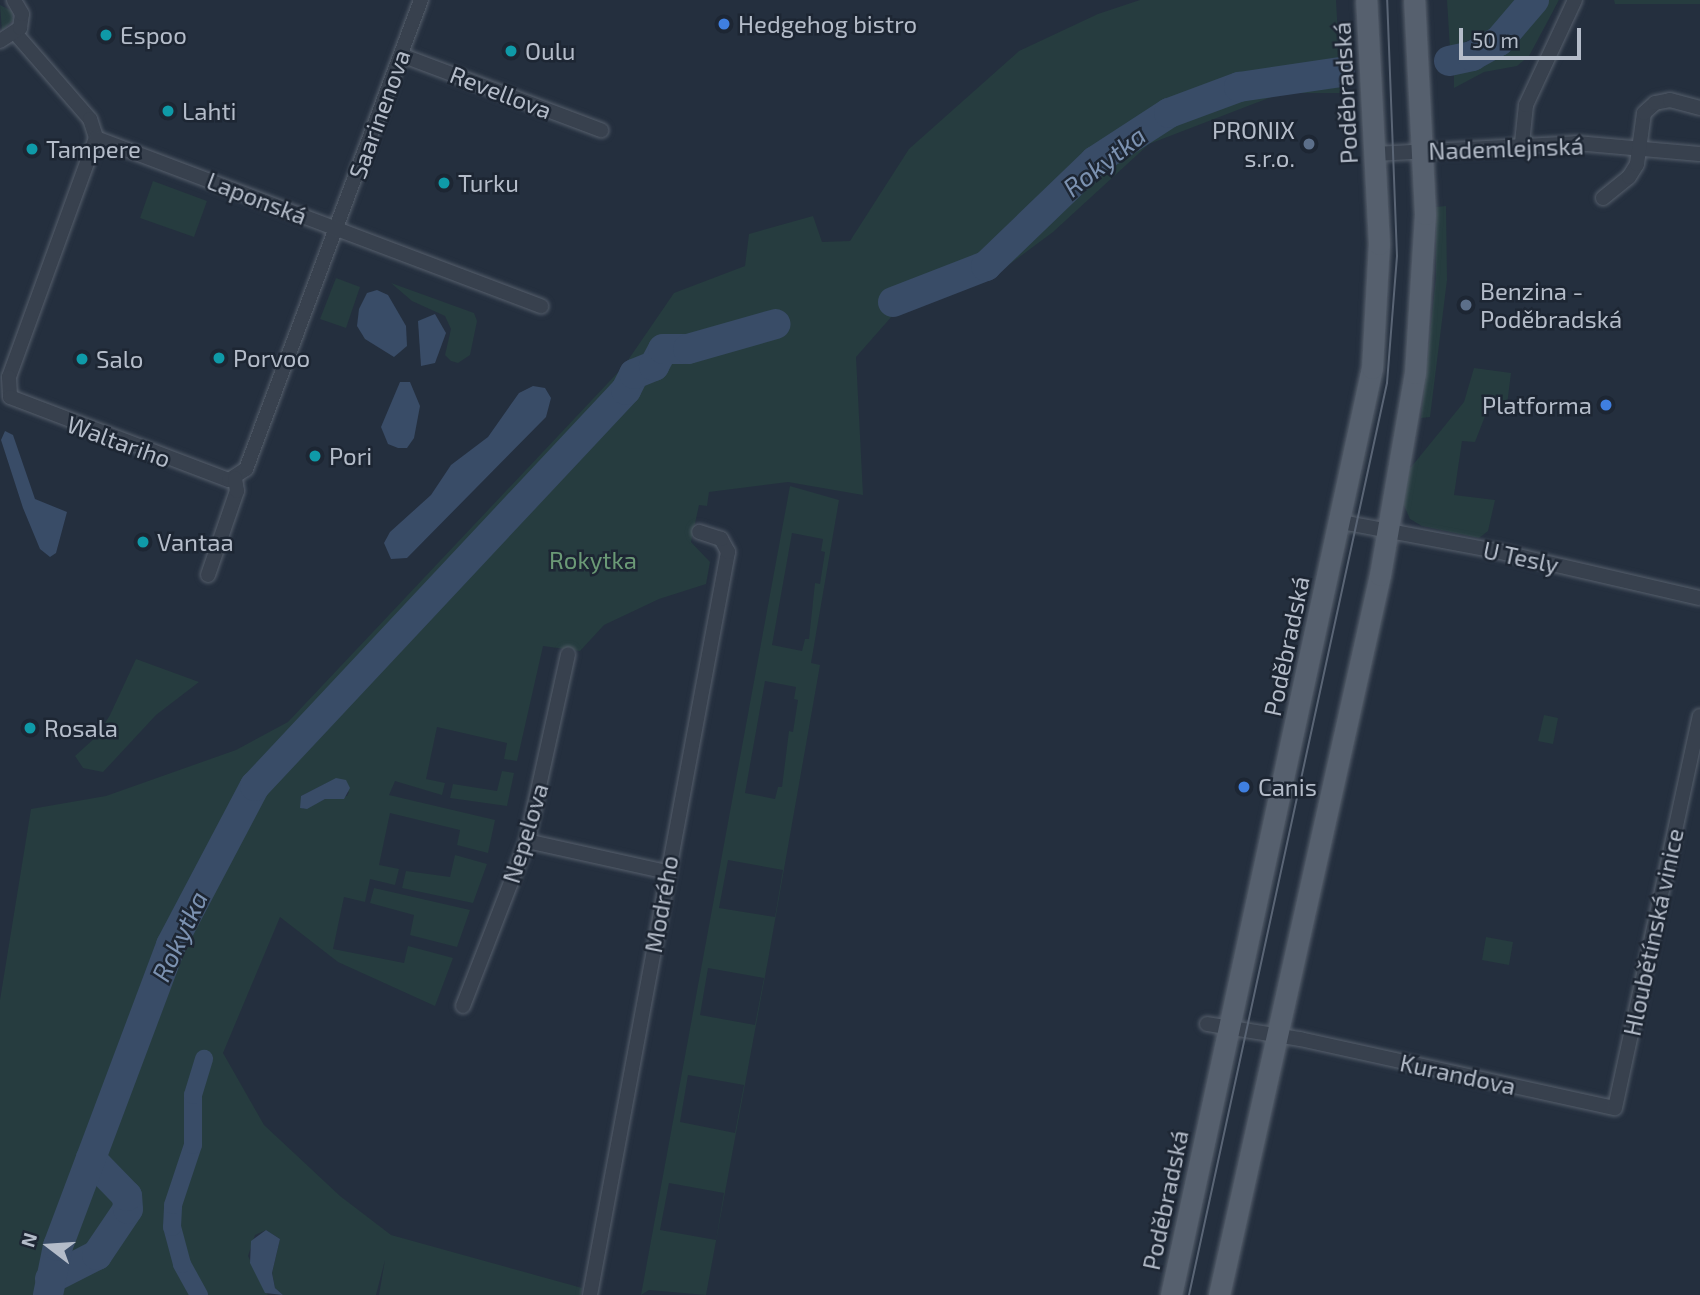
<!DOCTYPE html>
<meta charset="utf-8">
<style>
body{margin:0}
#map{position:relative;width:1700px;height:1295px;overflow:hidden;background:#242f3e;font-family:"Exo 2",sans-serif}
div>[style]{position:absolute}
.green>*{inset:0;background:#263c3f}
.water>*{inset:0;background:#394c67}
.canal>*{height:18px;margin:-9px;padding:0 9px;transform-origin:9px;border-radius:9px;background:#394c67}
.river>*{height:30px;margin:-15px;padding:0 15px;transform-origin:15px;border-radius:15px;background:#394c67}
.roads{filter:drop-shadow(0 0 2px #565f6c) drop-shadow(0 0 2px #565f6c)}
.minor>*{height:14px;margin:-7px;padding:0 7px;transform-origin:7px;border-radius:7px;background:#38414e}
.primary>*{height:21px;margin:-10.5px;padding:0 10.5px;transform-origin:10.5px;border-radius:10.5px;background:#56606e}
.tram>*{height:2px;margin:-1px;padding:0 1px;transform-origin:1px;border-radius:1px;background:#5a6575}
.dots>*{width:19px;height:19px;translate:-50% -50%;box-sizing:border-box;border:4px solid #1d2633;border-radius:50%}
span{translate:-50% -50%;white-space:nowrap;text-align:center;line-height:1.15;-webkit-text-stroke:5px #1d2633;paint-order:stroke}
.poi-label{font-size:24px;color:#b4bcc9}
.left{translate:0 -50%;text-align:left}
.right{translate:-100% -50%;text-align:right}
.street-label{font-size:24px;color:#b4bcc9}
.park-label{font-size:24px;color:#6b9a76}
.water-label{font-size:26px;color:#7c92b1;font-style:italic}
.north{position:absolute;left:14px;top:1211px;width:70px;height:70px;-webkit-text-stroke:5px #1d2633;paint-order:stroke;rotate:287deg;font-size:19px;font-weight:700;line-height:28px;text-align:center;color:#b4bcc9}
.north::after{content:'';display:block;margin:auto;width:24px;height:32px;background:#b4bcc9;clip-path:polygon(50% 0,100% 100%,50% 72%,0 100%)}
.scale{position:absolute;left:1459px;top:28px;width:122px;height:32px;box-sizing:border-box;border:4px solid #b4bcc9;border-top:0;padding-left:9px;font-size:21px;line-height:24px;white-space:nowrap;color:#b4bcc9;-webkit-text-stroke:5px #1d2633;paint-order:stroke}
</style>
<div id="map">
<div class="green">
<div style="clip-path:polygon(evenodd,1140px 0,1336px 0,1341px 93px,1282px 93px,1149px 144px,1053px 232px,987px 281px,893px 315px,856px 357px,863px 495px,788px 482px,709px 492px,707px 506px,699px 505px,691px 542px,710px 562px,706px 584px,659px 599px,604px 625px,580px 651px,543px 646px,517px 761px,504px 759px,507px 743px,437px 727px,426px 779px,445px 783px,442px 795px,395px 781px,389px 795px,495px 820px,488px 853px,457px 845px,460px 830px,390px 813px,379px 865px,399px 869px,395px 885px,370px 879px,365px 902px,344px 897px,333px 949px,404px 963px,408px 946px,453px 958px,435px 1006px,338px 962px,280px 917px,223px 1053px,264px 1125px,340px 1196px,391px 1235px,582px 1288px,581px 1295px,379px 1295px,385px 1260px,376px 1295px,283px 1295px,275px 1288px,272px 1273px,280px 1239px,266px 1230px,255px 1235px,248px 1256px,268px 1295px,0 1295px,0 1000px,31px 809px,106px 796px,236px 750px,288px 722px,624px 366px,674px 293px,745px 266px,749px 234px,813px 216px,822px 242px,850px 241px,909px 149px,1019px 51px,1098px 14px,1140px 0,331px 781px,349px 792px,347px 796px,325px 799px,303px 809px,301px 796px,331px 781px)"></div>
<div style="clip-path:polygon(1447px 0,1522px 0,1499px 26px,1450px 49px)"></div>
<div style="clip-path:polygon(1544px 0,1559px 0,1529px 56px,1517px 66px,1484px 72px,1454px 88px,1454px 68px,1484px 61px,1514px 36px)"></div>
<div style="clip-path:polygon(1614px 0,1700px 0,1700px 4px,1615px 4px)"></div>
<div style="clip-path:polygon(0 5px,12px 11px,13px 20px,2px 31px)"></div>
<div style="clip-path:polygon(153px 181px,207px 201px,194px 237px,140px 218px)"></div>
<div style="clip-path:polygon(1446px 206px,1447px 280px,1430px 417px,1421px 418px,1436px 277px,1436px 207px)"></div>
<div style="clip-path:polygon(336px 278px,360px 287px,346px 328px,320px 319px)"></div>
<div style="clip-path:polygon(391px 283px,474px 313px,477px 321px,470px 355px,458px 363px,451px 361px,445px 355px,451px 329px,445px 316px,412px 301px)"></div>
<div style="clip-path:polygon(1474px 368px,1511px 373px,1507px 405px,1487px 411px,1475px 442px,1462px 441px,1454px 495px,1495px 500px,1488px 531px,1479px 538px,1422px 526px,1410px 519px,1403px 503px,1408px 471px,1464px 402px)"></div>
<div style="clip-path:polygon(evenodd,790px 486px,839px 500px,811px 663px,820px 665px,768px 960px,706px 1295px,649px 1290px,641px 1295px,790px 486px,792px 533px,823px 539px,821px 551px,825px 552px,820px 584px,815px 583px,809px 639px,805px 639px,802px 651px,772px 645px,792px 533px,790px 486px,765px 681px,796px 687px,794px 699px,798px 700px,793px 732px,789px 731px,782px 787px,778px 787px,775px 799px,745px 793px,765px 681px,790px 486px,728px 860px,783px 870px,775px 917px,719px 908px,728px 860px,790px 486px,708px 968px,764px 978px,755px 1025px,700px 1015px,708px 968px,790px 486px,688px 1075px,744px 1085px,735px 1133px,680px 1122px,688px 1075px,790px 486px,669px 1183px,724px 1193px,716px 1240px,660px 1230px,669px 1183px)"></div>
<div style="clip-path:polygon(136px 659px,199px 682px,156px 715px,103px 772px,83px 768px,75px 756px,97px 736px,110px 715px)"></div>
<div style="clip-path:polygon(1544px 715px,1558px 718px,1553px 744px,1538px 741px)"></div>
<div style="clip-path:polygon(502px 771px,514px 773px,507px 806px,450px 798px,453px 784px,497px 791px)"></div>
<div style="clip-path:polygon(455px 855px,487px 864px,473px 903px,402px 888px,406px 871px,450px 877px)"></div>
<div style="clip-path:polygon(374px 888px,470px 910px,457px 947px,410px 935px,414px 915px,370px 903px)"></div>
<div style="clip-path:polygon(1486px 937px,1513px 942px,1509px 965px,1482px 960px)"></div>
</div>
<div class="water">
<div style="clip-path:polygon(377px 290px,388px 295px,406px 326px,407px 346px,394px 357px,365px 339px,357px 326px,359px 309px,367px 293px)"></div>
<div style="clip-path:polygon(435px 314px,446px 333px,435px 363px,421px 366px,418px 321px)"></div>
<div style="clip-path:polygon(400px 382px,410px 382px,420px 406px,414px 438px,407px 448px,398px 448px,388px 444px,381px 427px)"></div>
<div style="clip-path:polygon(533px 386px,545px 388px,551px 398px,546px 417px,407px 558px,391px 559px,384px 543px,390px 532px,431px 495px,451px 465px,488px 437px,519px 393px)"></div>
<div style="clip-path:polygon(5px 431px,13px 435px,35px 499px,67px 512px,56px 553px,50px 557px,40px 549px,23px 508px,1px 440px)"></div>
<div style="clip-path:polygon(336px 778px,346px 780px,350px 788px,344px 799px,325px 799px,307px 809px,300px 808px,301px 796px)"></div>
<div style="clip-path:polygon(266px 1230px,280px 1239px,272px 1273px,275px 1288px,283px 1295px,265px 1293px,250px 1263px,251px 1241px)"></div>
</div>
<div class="canal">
<div style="left:199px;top:1295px;width:35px;rotate:-119deg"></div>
<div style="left:182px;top:1264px;width:38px;rotate:-105deg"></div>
<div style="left:172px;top:1227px;width:22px;rotate:-87deg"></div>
<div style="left:173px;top:1205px;width:63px;rotate:-71.6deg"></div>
<div style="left:193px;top:1145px;width:50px;rotate:-90deg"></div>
<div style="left:193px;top:1095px;width:38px;rotate:-73deg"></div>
</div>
<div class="river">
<div style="left:1449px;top:61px;width:24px;rotate:-12deg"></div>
<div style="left:1472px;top:56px;width:31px;rotate:-29deg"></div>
<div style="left:1499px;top:41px;width:54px;rotate:-49.5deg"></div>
<div style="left:893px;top:302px;width:100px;rotate:-21.2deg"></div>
<div style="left:986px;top:266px;width:151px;rotate:-43.9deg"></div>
<div style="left:1095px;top:161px;width:88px;rotate:-33deg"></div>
<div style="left:1169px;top:113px;width:75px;rotate:-20.4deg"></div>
<div style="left:1239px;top:87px;width:102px;rotate:-8.4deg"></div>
<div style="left:50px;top:1279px;width:53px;rotate:-27.1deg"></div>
<div style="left:97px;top:1255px;width:55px;rotate:-56deg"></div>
<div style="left:128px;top:1209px;width:13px;rotate:-94deg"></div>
<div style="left:127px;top:1196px;width:52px;rotate:-134.2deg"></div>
<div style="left:48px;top:1295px;width:50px;rotate:-78.5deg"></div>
<div style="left:58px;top:1246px;width:322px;rotate:-69.4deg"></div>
<div style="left:171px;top:945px;width:180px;rotate:-62.2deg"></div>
<div style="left:255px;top:786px;width:543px;rotate:-46.87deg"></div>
<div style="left:626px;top:390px;width:18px;rotate:-63deg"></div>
<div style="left:634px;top:374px;width:22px;rotate:-22deg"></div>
<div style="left:654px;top:366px;width:19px;rotate:-62deg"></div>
<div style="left:663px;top:349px;width:25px"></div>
<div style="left:688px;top:349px;width:91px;rotate:-15.9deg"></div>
</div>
<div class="roads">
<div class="minor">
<div style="left:16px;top:34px;width:113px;rotate:49deg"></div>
<div style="left:90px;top:119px;width:20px;rotate:72deg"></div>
<div style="left:96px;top:138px;width:254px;rotate:110deg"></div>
<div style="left:9px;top:377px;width:20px;rotate:87deg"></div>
<div style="left:10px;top:397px;width:234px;rotate:20.8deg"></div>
<div style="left:229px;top:480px;width:20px;rotate:-33deg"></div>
<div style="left:246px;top:469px;width:501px;rotate:-69.54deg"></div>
<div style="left:0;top:41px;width:24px;rotate:-33deg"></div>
<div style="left:20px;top:28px;width:14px;rotate:-82deg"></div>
<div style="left:22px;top:14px;width:16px;rotate:-120deg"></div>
<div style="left:401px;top:55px;width:214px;rotate:20.6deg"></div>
<div style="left:96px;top:138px;width:476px;rotate:20.7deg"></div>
<div style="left:1522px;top:143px;width:38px;rotate:-84deg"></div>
<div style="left:1526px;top:105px;width:116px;rotate:-65deg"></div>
<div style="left:1375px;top:154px;width:201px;rotate:-3.1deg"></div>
<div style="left:1576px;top:143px;width:124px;rotate:5.1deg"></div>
<div style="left:1603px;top:198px;width:33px;rotate:-39deg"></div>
<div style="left:1629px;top:177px;width:15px;rotate:-58deg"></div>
<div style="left:1637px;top:164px;width:51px;rotate:-82.2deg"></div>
<div style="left:1644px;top:113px;width:15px;rotate:-42deg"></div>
<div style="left:1655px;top:103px;width:15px;rotate:-11deg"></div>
<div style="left:1670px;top:100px;width:31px;rotate:15deg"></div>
<div style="left:1341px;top:522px;width:158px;rotate:10.6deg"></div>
<div style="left:1496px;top:551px;width:209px;rotate:13deg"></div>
<div style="left:208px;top:575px;width:89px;rotate:-71deg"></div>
<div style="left:237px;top:491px;width:13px;rotate:-99deg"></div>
<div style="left:527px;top:841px;width:143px;rotate:12.5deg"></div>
<div style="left:463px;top:1006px;width:177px;rotate:-68.8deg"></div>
<div style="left:527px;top:841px;width:191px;rotate:-77.6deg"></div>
<div style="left:1207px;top:1024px;width:94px;rotate:9.2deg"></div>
<div style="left:1300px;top:1039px;width:322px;rotate:12.4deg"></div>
<div style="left:1615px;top:1108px;width:401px;rotate:-77.8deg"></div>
<div style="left:590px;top:1295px;width:756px;rotate:-79.48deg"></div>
<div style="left:728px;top:552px;width:15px;rotate:-118deg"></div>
<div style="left:721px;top:539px;width:23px;rotate:-162deg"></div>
</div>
<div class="primary">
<div style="left:1171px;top:1295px;width:949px;rotate:-77.77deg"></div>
<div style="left:1372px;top:368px;width:124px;rotate:-86.8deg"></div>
<div style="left:1379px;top:244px;width:244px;rotate:-93deg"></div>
<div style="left:1219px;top:1295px;width:738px;rotate:-77.4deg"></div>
<div style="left:1380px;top:575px;width:205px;rotate:-80.2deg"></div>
<div style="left:1415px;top:373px;width:159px;rotate:-86.4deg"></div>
<div style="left:1425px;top:214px;width:214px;rotate:-92.9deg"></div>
</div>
</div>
<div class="tram">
<div style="left:1189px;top:1295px;width:933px;rotate:-77.75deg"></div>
<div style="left:1387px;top:383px;width:127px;rotate:-85.5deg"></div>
<div style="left:1397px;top:256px;width:256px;rotate:-92.2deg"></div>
</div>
<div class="dots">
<div style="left:724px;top:24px;background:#3f7fe0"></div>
<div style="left:106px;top:35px;background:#0f9aa8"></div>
<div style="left:511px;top:51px;background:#0f9aa8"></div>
<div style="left:168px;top:111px;background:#0f9aa8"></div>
<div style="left:1309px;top:144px;background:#5c6f8a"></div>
<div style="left:32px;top:149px;background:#0f9aa8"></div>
<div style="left:444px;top:183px;background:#0f9aa8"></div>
<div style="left:1466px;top:305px;background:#5c6f8a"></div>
<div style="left:219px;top:358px;background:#0f9aa8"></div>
<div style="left:82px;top:359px;background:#0f9aa8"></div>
<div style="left:1606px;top:405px;background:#3f7fe0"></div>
<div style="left:315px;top:456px;background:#0f9aa8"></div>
<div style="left:143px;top:542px;background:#0f9aa8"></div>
<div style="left:30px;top:728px;background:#0f9aa8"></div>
<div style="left:1244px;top:787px;background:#3f7fe0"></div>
</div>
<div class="poi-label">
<span class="left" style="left:738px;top:24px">Hedgehog bistro</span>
<span class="left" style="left:120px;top:35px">Espoo</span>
<span class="left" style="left:525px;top:51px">Oulu</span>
<span class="left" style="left:182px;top:111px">Lahti</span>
<span class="right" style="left:1295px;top:144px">PRONIX<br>s.r.o.</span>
<span class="left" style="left:46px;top:149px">Tampere</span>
<span class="left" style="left:458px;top:183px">Turku</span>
<span class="left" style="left:1480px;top:305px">Benzina -<br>Poděbradská</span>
<span class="left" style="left:233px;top:358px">Porvoo</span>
<span class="left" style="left:96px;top:359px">Salo</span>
<span class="right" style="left:1592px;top:405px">Platforma</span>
<span class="left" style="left:329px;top:456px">Pori</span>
<span class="left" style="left:157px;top:542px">Vantaa</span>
<span class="left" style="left:44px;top:728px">Rosala</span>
<span class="left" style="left:1258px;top:787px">Canis</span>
</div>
<div class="street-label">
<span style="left:501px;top:92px;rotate:21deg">Revellova</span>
<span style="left:1345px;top:93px;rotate:-93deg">Poděbradská</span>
<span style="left:379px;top:114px;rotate:-70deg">Saarinenova</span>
<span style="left:1506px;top:148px;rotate:-2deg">Nademlejnská</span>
<span style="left:257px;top:198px;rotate:21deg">Laponská</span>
<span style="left:119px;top:441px;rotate:20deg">Waltariho</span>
<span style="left:1521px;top:557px;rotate:12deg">U Tesly</span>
<span style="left:1286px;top:646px;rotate:-78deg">Poděbradská</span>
<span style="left:525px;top:833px;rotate:-73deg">Nepelova</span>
<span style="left:661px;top:904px;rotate:-80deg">Modrého</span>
<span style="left:1653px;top:932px;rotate:-78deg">Hloubětínská vinice</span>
<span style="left:1458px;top:1074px;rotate:12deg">Kurandova</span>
<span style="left:1165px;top:1200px;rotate:-78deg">Poděbradská</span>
</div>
<div class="park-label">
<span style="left:593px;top:560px">Rokytka</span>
</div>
<div class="water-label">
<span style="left:1104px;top:161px;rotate:-38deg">Rokytka</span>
<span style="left:179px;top:936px;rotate:-65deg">Rokytka</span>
</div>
<div class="north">N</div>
<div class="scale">50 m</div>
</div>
